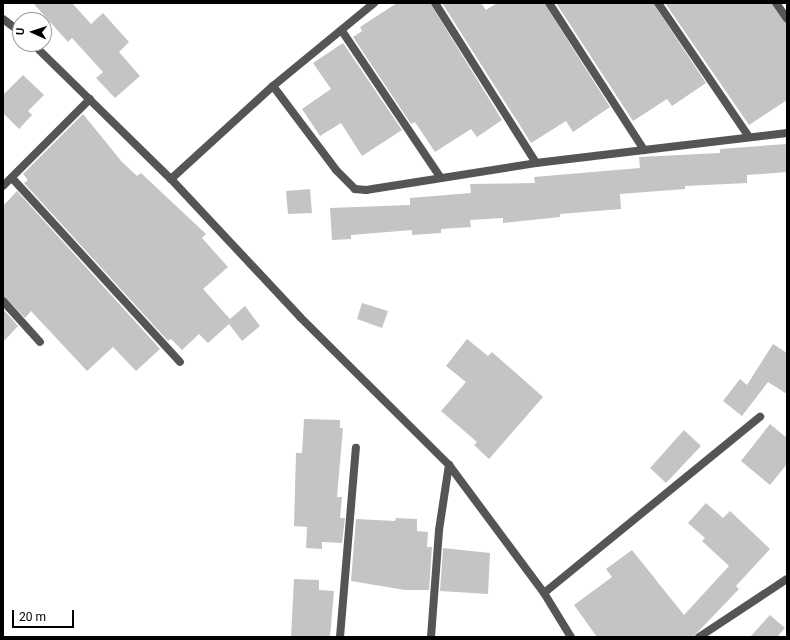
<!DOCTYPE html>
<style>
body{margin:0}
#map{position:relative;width:790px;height:640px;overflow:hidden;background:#fff;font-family:Roboto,sans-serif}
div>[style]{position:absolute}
.building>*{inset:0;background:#c4c4c4}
.minor>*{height:8px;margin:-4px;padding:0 4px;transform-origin:4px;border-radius:4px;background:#555}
.tertiary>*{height:8px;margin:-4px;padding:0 4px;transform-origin:4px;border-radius:4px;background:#555}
span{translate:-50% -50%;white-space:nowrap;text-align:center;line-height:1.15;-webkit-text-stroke:3px #fff;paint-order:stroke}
.frame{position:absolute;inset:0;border:4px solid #000;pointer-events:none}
.north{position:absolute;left:12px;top:12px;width:40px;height:40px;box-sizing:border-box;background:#fff;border:1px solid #999;border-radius:50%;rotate:273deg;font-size:11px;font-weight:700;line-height:16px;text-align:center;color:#000}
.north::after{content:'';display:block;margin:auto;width:14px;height:18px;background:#000;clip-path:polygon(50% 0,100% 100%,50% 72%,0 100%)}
.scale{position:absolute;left:12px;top:610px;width:62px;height:18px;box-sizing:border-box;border:2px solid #000;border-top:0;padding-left:5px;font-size:12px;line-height:14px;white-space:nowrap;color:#000;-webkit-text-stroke:3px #fff;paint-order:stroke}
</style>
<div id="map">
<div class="building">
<div style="clip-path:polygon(33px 3px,72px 3px,91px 24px,103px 13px,129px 42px,119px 52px,140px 76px,115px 98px,96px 78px,103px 72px,72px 38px,68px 42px)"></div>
<div style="clip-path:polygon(397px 3px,430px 3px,502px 120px,477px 137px,471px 129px,435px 152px,415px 122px,411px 124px,353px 37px,362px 31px,360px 27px)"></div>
<div style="clip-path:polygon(442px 3px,481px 3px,486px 10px,497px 3px,544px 3px,610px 107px,573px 132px,566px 121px,531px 143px)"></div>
<div style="clip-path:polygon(556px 3px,653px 3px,706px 83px,672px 106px,667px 99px,633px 121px)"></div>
<div style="clip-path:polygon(665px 3px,771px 3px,787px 24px,787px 100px,749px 125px)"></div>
<div style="clip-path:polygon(343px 43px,402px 130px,362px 156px,341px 123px,320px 136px,302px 109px,331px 89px,313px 63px)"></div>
<div style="clip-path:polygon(23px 75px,44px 95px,28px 111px,32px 115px,19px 129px,3px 113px,3px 95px)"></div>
<div style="clip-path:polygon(83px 114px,122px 162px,137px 176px,141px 173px,206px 234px,202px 238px,228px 267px,203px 289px,230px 319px,245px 306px,260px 326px,242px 341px,229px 324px,208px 343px,199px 334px,182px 350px,171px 339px,168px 341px,24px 183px,28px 180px,23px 174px)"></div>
<div style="clip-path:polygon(787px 144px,787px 172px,747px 175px,747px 183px,685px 186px,685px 189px,620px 194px,621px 209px,560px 214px,560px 217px,503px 223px,503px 218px,470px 220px,471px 227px,441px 229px,441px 233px,412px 235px,412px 230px,351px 235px,351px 239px,332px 240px,330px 208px,410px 205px,410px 198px,471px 193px,470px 184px,535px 183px,534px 177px,640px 168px,639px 157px,720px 153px,720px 149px)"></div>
<div style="clip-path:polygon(310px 189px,312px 213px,288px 214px,286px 191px)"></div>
<div style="clip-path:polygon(17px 191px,160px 349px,136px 371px,113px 347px,87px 371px,31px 311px,25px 318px,3px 296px,3px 206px)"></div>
<div style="clip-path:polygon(362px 303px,388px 311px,382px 328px,357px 319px)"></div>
<div style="clip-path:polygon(3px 309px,18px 326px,3px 342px)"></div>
<div style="clip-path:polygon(467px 339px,488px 356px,492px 352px,543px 397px,489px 459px,474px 445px,477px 442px,441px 411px,466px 382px,446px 366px)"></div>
<div style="clip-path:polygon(773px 344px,787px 353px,787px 394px,768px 382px,742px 416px,723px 401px,740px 379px,747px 385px)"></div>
<div style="clip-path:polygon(304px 419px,340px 420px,340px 428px,343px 428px,337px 497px,342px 497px,340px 518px,345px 518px,342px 543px,322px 542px,322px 549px,306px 548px,307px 527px,294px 526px,296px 453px,302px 453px)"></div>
<div style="clip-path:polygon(770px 424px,787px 438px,787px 464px,770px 485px,741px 461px)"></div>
<div style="clip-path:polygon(684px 430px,701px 446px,666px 483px,650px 468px)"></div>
<div style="clip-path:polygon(706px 503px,723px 518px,730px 511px,770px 549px,736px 586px,739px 589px,693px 637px,597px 637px,574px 605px,612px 577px,606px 569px,632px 550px,684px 615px,729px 566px,702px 541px,705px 538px,688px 523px)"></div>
<div style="clip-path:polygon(396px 518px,417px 519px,417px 531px,428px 532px,427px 547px,432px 547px,429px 590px,405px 590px,351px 581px,356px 519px,395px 521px)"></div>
<div style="clip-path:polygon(443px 548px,490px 553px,488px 594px,440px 591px)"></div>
<div style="clip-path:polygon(294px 579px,319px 580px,319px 590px,334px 591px,330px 637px,291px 637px)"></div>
<div style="clip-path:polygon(770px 615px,785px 628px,777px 637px,750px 637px)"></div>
</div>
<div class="minor">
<div style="left:435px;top:3px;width:189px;rotate:57.7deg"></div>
<div style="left:549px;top:3px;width:175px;rotate:57.1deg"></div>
<div style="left:644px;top:150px;width:144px;rotate:-6.8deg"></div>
<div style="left:658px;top:3px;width:162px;rotate:55.8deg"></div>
<div style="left:776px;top:3px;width:19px;rotate:55deg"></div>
<div style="left:342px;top:31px;width:176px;rotate:56.1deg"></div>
<div style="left:273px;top:86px;width:105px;rotate:53.1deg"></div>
<div style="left:336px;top:170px;width:27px;rotate:45deg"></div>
<div style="left:355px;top:189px;width:11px;rotate:5deg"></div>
<div style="left:366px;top:190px;width:172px;rotate:-9deg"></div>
<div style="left:536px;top:163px;width:109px;rotate:-6.9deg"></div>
<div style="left:12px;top:178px;width:249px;rotate:47.6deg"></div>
<div style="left:171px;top:179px;width:138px;rotate:-42.4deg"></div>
<div style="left:273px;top:86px;width:131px;rotate:-39.4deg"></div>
<div style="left:3px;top:186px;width:123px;rotate:-45deg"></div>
<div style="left:3px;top:301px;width:55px;rotate:47.9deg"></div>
<div style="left:544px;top:593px;width:279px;rotate:-39.2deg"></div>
<div style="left:340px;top:637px;width:190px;rotate:-85.2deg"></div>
<div style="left:431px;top:637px;width:107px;rotate:-85.7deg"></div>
<div style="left:439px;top:530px;width:66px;rotate:-81.3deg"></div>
<div style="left:699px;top:637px;width:105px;rotate:-33.4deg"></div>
</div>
<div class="tertiary">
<div style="left:3px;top:19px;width:21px;rotate:37deg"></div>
<div style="left:33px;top:44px;width:193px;rotate:44.4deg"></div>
<div style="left:171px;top:179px;width:189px;rotate:46.9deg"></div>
<div style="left:300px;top:317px;width:210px;rotate:44.8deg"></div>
<div style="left:449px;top:465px;width:159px;rotate:53.4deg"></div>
<div style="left:544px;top:593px;width:52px;rotate:58.5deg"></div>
</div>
<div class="frame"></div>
<div class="north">U</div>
<div class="scale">20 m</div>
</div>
